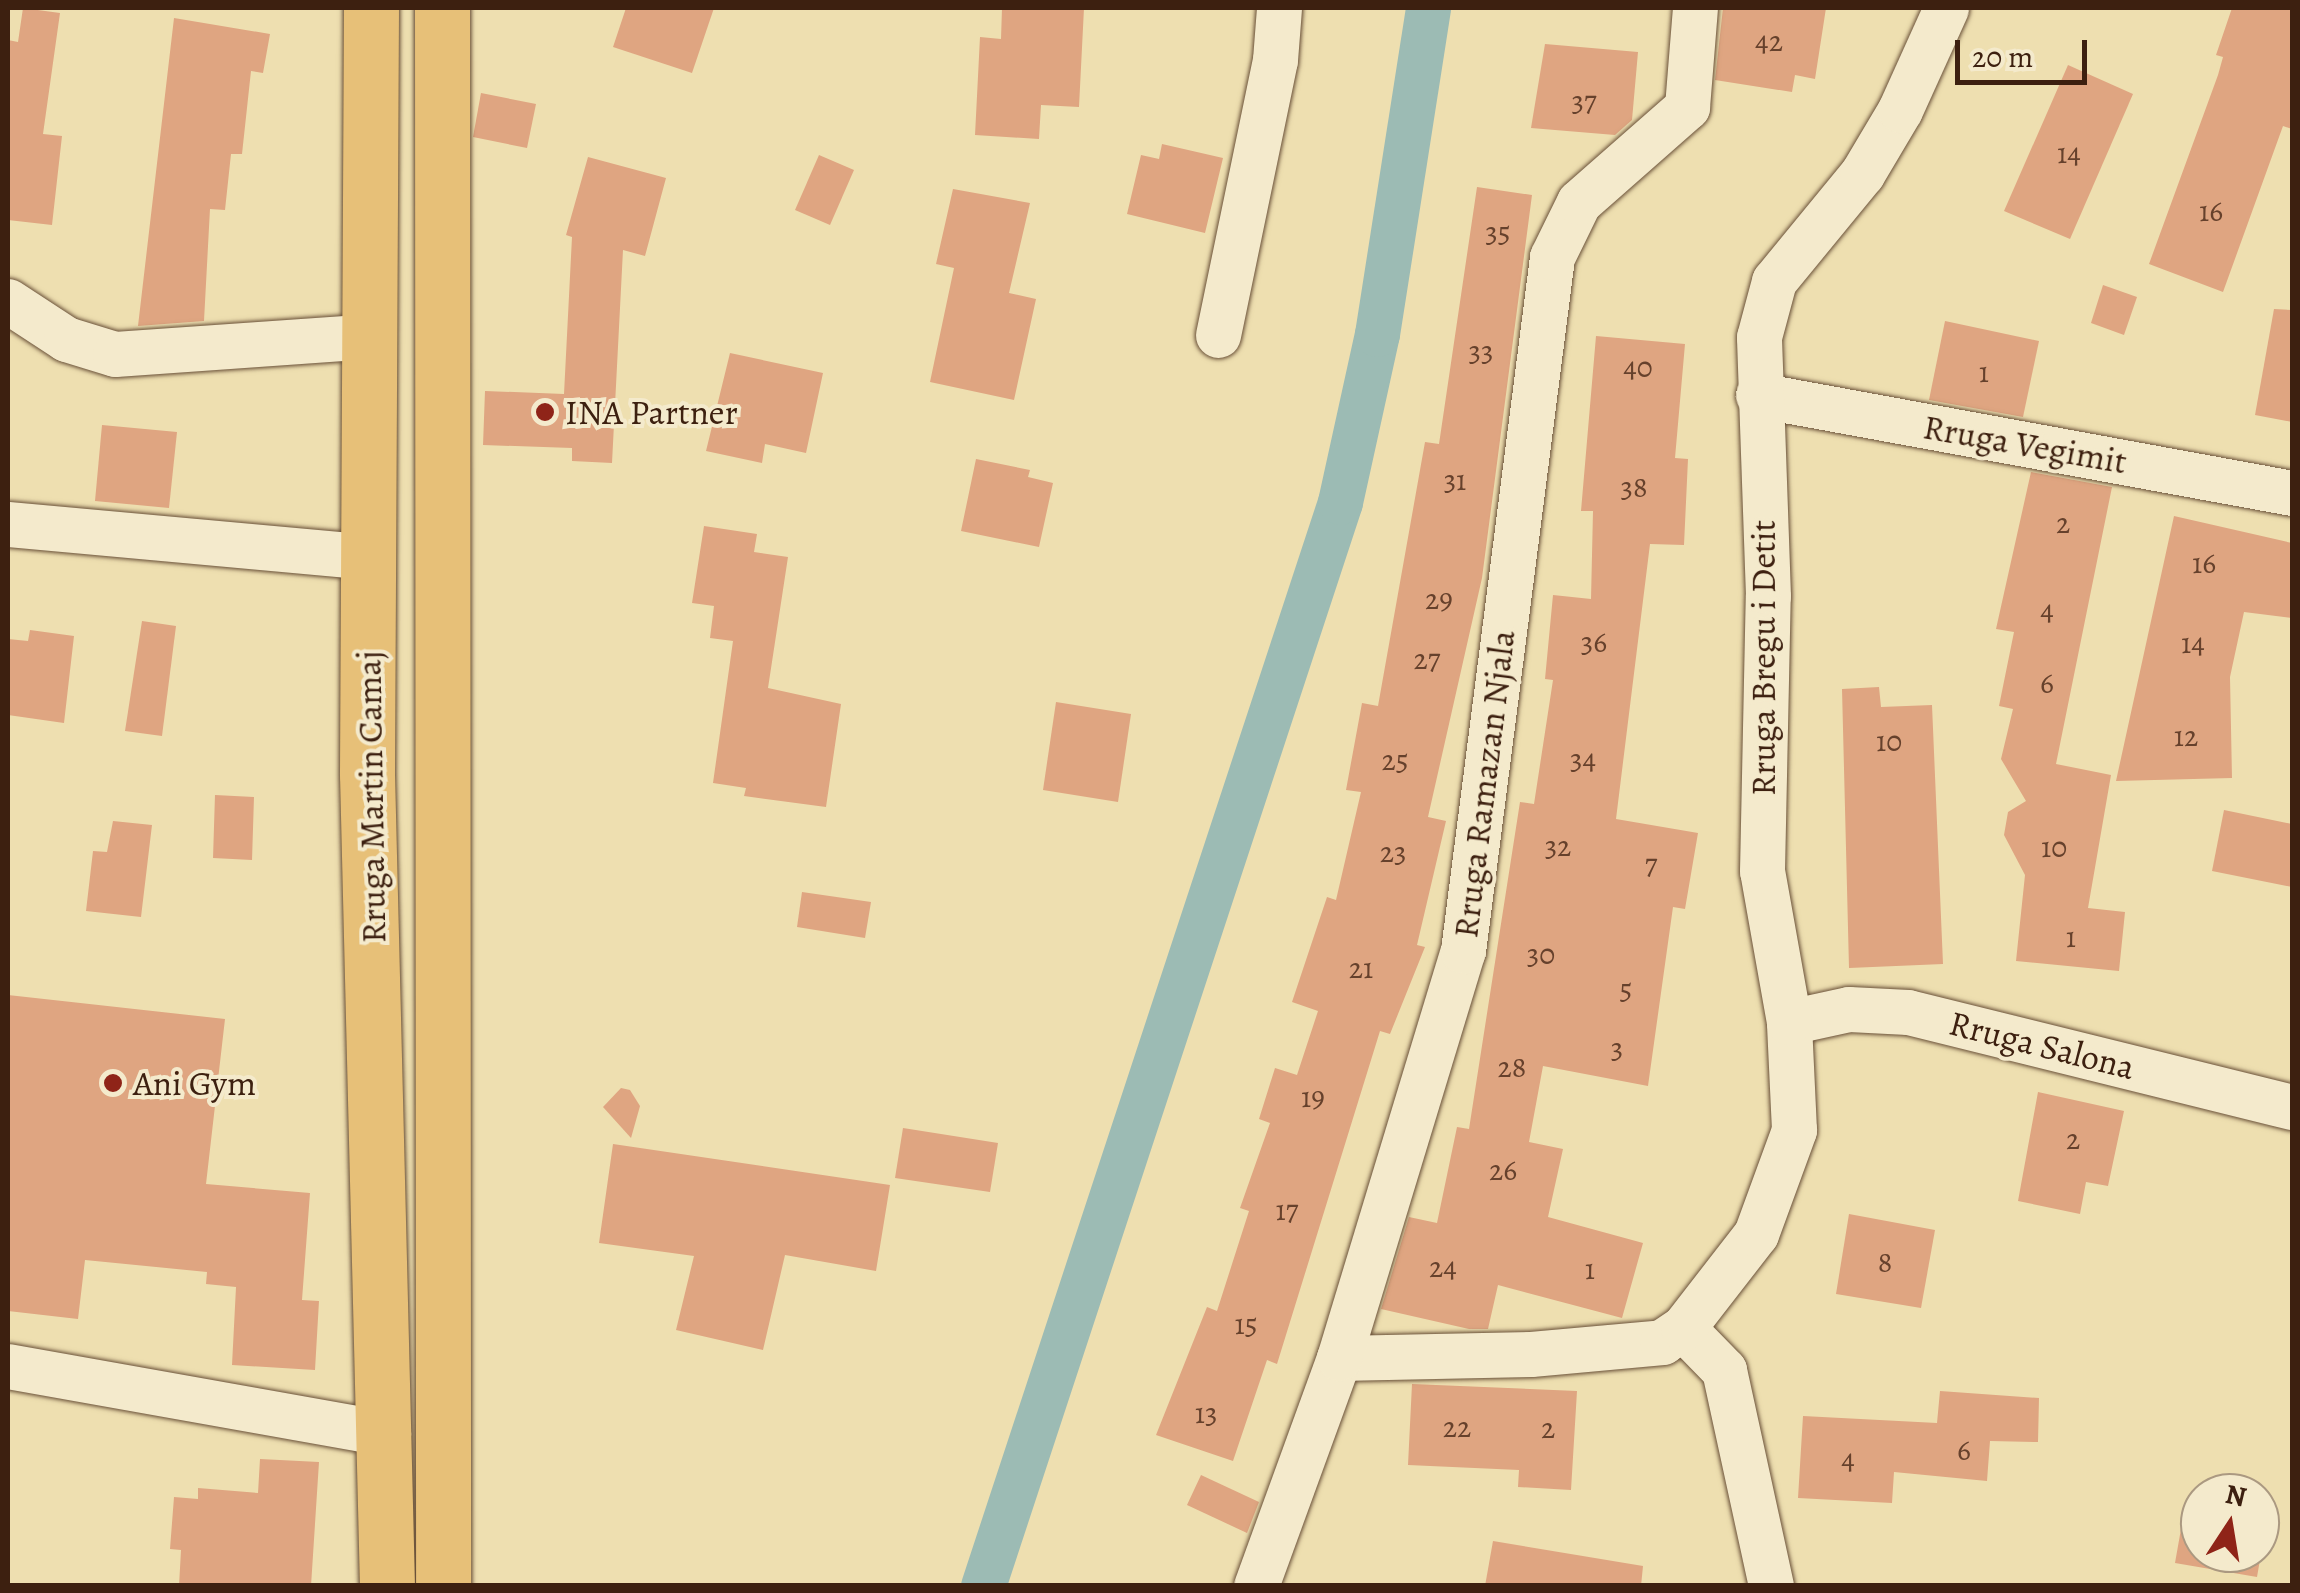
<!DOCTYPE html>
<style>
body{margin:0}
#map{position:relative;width:2300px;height:1593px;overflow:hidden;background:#eedfb0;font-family:Alegreya,serif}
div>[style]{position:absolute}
.canal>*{height:45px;margin:-22.5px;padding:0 22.5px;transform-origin:22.5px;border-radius:22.5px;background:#9cbbb4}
.building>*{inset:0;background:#dfa581}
.roads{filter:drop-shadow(0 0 2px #695038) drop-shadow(0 0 2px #695038)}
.minor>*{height:45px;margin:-22.5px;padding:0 22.5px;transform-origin:22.5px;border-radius:22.5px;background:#f4eacc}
.trunk>*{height:55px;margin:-27.5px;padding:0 27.5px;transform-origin:27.5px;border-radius:27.5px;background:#e7c078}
.dots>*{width:28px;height:28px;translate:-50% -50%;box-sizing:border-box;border:5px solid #f4eacc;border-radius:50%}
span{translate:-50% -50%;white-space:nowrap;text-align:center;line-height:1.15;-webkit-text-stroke:8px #f4eacc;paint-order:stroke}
.number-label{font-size:30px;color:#66412c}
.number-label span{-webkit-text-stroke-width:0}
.poi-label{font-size:35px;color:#3d2010}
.left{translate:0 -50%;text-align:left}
.street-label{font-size:35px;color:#3d2010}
.frame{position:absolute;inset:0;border:10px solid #3d2010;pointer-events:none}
.north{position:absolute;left:2180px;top:1473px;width:100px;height:100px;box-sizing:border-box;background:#f4eacc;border:2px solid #ab9981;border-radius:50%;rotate:12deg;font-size:28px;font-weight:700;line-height:40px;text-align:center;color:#3d2010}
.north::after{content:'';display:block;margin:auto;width:35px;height:45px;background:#8f2418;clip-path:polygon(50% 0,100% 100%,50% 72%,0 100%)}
.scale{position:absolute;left:1955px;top:40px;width:132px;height:45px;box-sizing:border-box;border:5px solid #3d2010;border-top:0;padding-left:12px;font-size:30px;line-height:35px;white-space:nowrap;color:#3d2010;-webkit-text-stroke:8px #f4eacc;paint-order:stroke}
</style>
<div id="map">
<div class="canal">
<div style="left:983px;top:1586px;width:1141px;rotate:-71.77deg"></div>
<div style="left:1340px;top:502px;width:172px;rotate:-77.6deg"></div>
<div style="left:1377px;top:334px;width:330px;rotate:-81.1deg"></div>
</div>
<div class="building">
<div style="clip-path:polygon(23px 8px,60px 13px,43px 134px,62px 136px,52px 225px,8px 220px,8px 40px,18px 42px)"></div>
<div style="clip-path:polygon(626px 8px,714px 8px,692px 73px,613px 47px)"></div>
<div style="clip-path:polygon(1002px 8px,1084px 8px,1079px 107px,1041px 105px,1039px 139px,975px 135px,980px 37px,1001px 39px)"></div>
<div style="clip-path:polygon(1723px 8px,1826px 8px,1815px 79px,1795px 75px,1792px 92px,1715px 80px)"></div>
<div style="clip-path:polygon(2232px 8px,2292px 8px,2292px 129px,2283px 126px,2223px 292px,2149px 264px,2218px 75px,2223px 57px,2216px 55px)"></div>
<div style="clip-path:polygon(174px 18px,270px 34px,263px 73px,251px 71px,242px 154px,231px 154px,225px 210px,210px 209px,204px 321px,138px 326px)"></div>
<div style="clip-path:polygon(1545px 44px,1638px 52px,1632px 120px,1615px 135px,1531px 128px)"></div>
<div style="clip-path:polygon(2068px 65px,2133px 94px,2070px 239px,2004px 211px)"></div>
<div style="clip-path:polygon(481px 93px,536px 104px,527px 148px,473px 137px)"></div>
<div style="clip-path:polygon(1162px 144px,1223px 158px,1205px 233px,1127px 214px,1141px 155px,1159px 159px)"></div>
<div style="clip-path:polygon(819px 155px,854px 170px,830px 225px,795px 210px)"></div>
<div style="clip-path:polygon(588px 157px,666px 178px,645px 256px,623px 250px,612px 463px,572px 461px,572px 448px,483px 445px,485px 391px,564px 394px,572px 237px,566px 235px)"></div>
<div style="clip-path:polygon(1477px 187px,1532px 195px,1482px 578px,1428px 817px,1446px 821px,1417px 945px,1425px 947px,1390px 1034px,1380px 1031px,1277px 1364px,1267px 1360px,1233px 1461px,1156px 1435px,1207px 1307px,1217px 1311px,1249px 1211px,1240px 1208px,1270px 1123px,1259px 1119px,1275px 1068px,1297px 1075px,1318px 1011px,1292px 1002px,1327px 897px,1336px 900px,1361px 792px,1346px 790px,1362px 703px,1378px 706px,1425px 442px,1439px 444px)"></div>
<div style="clip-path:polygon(953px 189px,1030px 203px,1009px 293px,1036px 299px,1014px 400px,930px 382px,954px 268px,936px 264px)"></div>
<div style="clip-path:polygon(2103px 285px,2137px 297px,2124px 335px,2091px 323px)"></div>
<div style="clip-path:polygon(2274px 309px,2292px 310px,2292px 422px,2255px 415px)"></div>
<div style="clip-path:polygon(1945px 321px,2039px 341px,2023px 417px,1929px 400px)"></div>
<div style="clip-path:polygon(1596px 336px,1685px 344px,1675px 458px,1688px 459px,1684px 545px,1650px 544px,1616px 819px,1698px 833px,1685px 909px,1673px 907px,1648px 1086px,1543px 1066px,1529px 1142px,1563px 1149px,1548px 1217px,1643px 1243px,1622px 1318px,1498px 1285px,1488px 1329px,1469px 1329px,1381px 1309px,1409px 1217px,1437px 1223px,1457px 1127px,1469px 1129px,1520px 802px,1534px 804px,1553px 680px,1545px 679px,1553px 595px,1591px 599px,1593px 511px,1581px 511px)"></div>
<div style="clip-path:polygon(730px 353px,823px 373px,806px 453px,765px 444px,762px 463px,706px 451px)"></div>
<div style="clip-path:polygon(102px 425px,177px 432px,169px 508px,95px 501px)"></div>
<div style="clip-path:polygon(976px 459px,1030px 470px,1028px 477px,1053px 483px,1039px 547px,961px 531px)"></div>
<div style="clip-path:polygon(2031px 472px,2112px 487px,2056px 764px,2111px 775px,2088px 908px,2125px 912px,2119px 971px,2016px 961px,2025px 875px,2004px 835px,2008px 812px,2026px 801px,2001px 759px,2013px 709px,1999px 706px,2014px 632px,1996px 629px)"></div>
<div style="clip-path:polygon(2174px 516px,2292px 543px,2292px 618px,2244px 612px,2230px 677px,2232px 778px,2116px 781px)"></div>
<div style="clip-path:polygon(704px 526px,757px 534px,754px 552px,788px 557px,768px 688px,841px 704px,826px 807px,744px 796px,746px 788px,713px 783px,733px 641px,710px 638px,714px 606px,692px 603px)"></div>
<div style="clip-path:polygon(142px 621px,176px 626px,162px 736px,125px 731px)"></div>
<div style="clip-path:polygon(30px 630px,74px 636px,64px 723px,8px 715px,8px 639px,28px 641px)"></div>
<div style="clip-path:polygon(1879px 687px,1881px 707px,1932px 705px,1943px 964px,1849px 968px,1842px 689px)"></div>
<div style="clip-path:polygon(1056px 702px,1131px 714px,1118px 802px,1043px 790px)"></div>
<div style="clip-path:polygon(215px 795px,254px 797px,252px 860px,213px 858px)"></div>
<div style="clip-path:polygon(2224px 810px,2292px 824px,2292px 887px,2212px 871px)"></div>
<div style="clip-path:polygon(113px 821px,152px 825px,141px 917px,86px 911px,93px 851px,107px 852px)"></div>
<div style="clip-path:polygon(802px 892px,871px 902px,865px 938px,797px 927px)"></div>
<div style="clip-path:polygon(8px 995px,225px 1019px,206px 1184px,310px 1193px,302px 1300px,319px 1301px,315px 1370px,232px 1365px,236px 1287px,206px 1284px,207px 1272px,85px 1260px,78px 1319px,8px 1311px)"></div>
<div style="clip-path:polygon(621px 1088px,630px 1090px,640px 1106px,631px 1138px,603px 1107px)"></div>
<div style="clip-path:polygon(2038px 1092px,2124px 1111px,2108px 1186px,2086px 1182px,2080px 1214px,2018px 1201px)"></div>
<div style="clip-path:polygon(903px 1128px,998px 1143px,990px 1192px,895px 1178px)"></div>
<div style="clip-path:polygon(613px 1144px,890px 1185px,876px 1271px,785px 1255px,763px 1350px,676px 1330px,694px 1256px,599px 1243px)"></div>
<div style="clip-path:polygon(1849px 1214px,1935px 1230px,1921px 1308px,1836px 1294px)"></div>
<div style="clip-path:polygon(1412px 1384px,1577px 1391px,1571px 1490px,1518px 1487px,1519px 1470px,1408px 1465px)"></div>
<div style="clip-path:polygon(1940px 1391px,2039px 1398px,2038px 1442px,1990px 1441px,1987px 1481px,1894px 1472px,1892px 1503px,1798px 1498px,1803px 1416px,1937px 1423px)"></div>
<div style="clip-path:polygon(260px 1459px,319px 1462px,311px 1586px,179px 1586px,181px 1550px,170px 1549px,174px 1497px,198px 1499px,198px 1488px,258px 1493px)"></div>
<div style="clip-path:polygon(1201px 1475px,1259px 1502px,1247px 1533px,1187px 1505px)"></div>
<div style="clip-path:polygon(2184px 1512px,2200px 1515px,2200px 1553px,2260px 1553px,2260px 1525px,2266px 1525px,2257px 1577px,2175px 1563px)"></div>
<div style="clip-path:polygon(1493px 1541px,1643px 1566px,1641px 1586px,1485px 1586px)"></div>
</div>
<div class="roads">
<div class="minor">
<div style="left:8px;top:301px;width:69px;rotate:33.2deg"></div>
<div style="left:66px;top:339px;width:51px;rotate:17deg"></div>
<div style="left:115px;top:354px;width:256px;rotate:-4deg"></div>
<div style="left:1218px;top:335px;width:281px;rotate:-78.3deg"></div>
<div style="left:1275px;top:60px;width:52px;rotate:-85.6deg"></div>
<div style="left:1758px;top:395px;width:543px;rotate:10.4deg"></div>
<div style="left:8px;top:524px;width:364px;rotate:5.2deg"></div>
<div style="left:1789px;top:1022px;width:61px;rotate:-12.2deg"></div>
<div style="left:1849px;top:1009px;width:59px;rotate:2.9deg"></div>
<div style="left:1908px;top:1012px;width:396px;rotate:13.9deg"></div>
<div style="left:1683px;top:1328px;width:59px;rotate:45.7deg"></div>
<div style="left:1724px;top:1370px;width:221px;rotate:77.7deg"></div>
<div style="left:1339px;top:1358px;width:192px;rotate:-1.2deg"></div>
<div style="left:1531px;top:1354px;width:132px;rotate:-5.2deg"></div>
<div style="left:1662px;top:1342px;width:25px;rotate:-34deg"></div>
<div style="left:1683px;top:1328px;width:119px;rotate:-52.2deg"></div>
<div style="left:1756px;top:1234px;width:111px;rotate:-69.9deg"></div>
<div style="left:1794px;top:1130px;width:108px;rotate:-92.7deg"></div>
<div style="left:1789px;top:1022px;width:153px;rotate:-100.1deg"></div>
<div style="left:1762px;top:871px;width:275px;rotate:-88.8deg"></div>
<div style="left:1768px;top:596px;width:259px;rotate:-92deg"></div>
<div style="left:1759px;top:337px;width:58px;rotate:-75deg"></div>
<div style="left:1774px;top:281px;width:139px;rotate:-50.6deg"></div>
<div style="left:1862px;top:174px;width:74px;rotate:-59.3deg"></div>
<div style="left:1900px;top:110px;width:112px;rotate:-65.7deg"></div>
<div style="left:8px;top:1366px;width:386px;rotate:10.1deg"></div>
<div style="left:1256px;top:1586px;width:243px;rotate:-70deg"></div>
<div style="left:1339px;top:1358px;width:425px;rotate:-73.1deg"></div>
<div style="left:1463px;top:951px;width:700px;rotate:-82.69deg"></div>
<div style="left:1552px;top:257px;width:61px;rotate:-63.9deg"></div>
<div style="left:1579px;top:202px;width:144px;rotate:-41.3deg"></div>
<div style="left:1687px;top:107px;width:99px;rotate:-85.4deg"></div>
</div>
<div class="trunk">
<div style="left:371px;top:8px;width:766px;rotate:90.3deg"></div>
<div style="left:367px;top:774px;width:812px;rotate:88.59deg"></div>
<div style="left:442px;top:8px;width:1578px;rotate:89.96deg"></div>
</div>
</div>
<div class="dots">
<div style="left:545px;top:412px;background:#8f2418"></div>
<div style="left:113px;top:1083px;background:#8f2418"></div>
</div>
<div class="number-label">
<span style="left:1769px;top:41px">42</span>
<span style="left:1584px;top:101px">37</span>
<span style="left:2069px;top:153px">14</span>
<span style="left:2211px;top:211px">16</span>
<span style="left:1498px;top:232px">35</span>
<span style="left:1481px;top:351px">33</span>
<span style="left:1638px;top:367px">40</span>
<span style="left:1984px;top:372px">1</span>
<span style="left:1455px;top:480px">31</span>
<span style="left:1634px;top:487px">38</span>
<span style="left:2063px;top:523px">2</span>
<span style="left:2204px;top:563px">16</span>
<span style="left:1439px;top:599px">29</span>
<span style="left:2047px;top:610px">4</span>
<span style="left:1594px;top:642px">36</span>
<span style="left:2193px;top:643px">14</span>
<span style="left:1427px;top:659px">27</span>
<span style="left:2047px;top:683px">6</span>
<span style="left:2186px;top:736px">12</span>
<span style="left:1889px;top:741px">10</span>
<span style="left:1583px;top:759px">34</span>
<span style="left:1395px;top:760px">25</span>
<span style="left:1558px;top:846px">32</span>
<span style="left:2054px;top:847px">10</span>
<span style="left:1393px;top:852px">23</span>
<span style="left:1651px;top:864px">7</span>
<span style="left:2071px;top:937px">1</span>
<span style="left:1541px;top:954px">30</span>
<span style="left:1361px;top:968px">21</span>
<span style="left:1626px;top:989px">5</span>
<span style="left:1617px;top:1048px">3</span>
<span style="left:1512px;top:1067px">28</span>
<span style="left:1313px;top:1097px">19</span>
<span style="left:2073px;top:1139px">2</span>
<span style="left:1503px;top:1170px">26</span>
<span style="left:1287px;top:1210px">17</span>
<span style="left:1885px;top:1262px">8</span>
<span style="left:1443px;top:1267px">24</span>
<span style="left:1590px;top:1269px">1</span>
<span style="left:1246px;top:1324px">15</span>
<span style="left:1206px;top:1413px">13</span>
<span style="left:1457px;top:1427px">22</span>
<span style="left:1548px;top:1428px">2</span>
<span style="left:1964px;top:1450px">6</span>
<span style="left:1848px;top:1459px">4</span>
</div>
<div class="poi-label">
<span class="left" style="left:565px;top:412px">INA Partner</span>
<span class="left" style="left:133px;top:1083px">Ani Gym</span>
</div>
<div class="street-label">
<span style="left:2025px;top:444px;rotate:10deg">Rruga Vegimit</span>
<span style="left:1763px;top:658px;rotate:-90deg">Rruga Bregu i Detit</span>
<span style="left:1484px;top:784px;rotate:-83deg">Rruga Ramazan Njala</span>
<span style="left:371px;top:797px;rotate:-91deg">Rruga Martin Camaj</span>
<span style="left:2042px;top:1045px;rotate:14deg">Rruga Salona</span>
</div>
<div class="frame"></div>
<div class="north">N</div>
<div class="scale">20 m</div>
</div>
